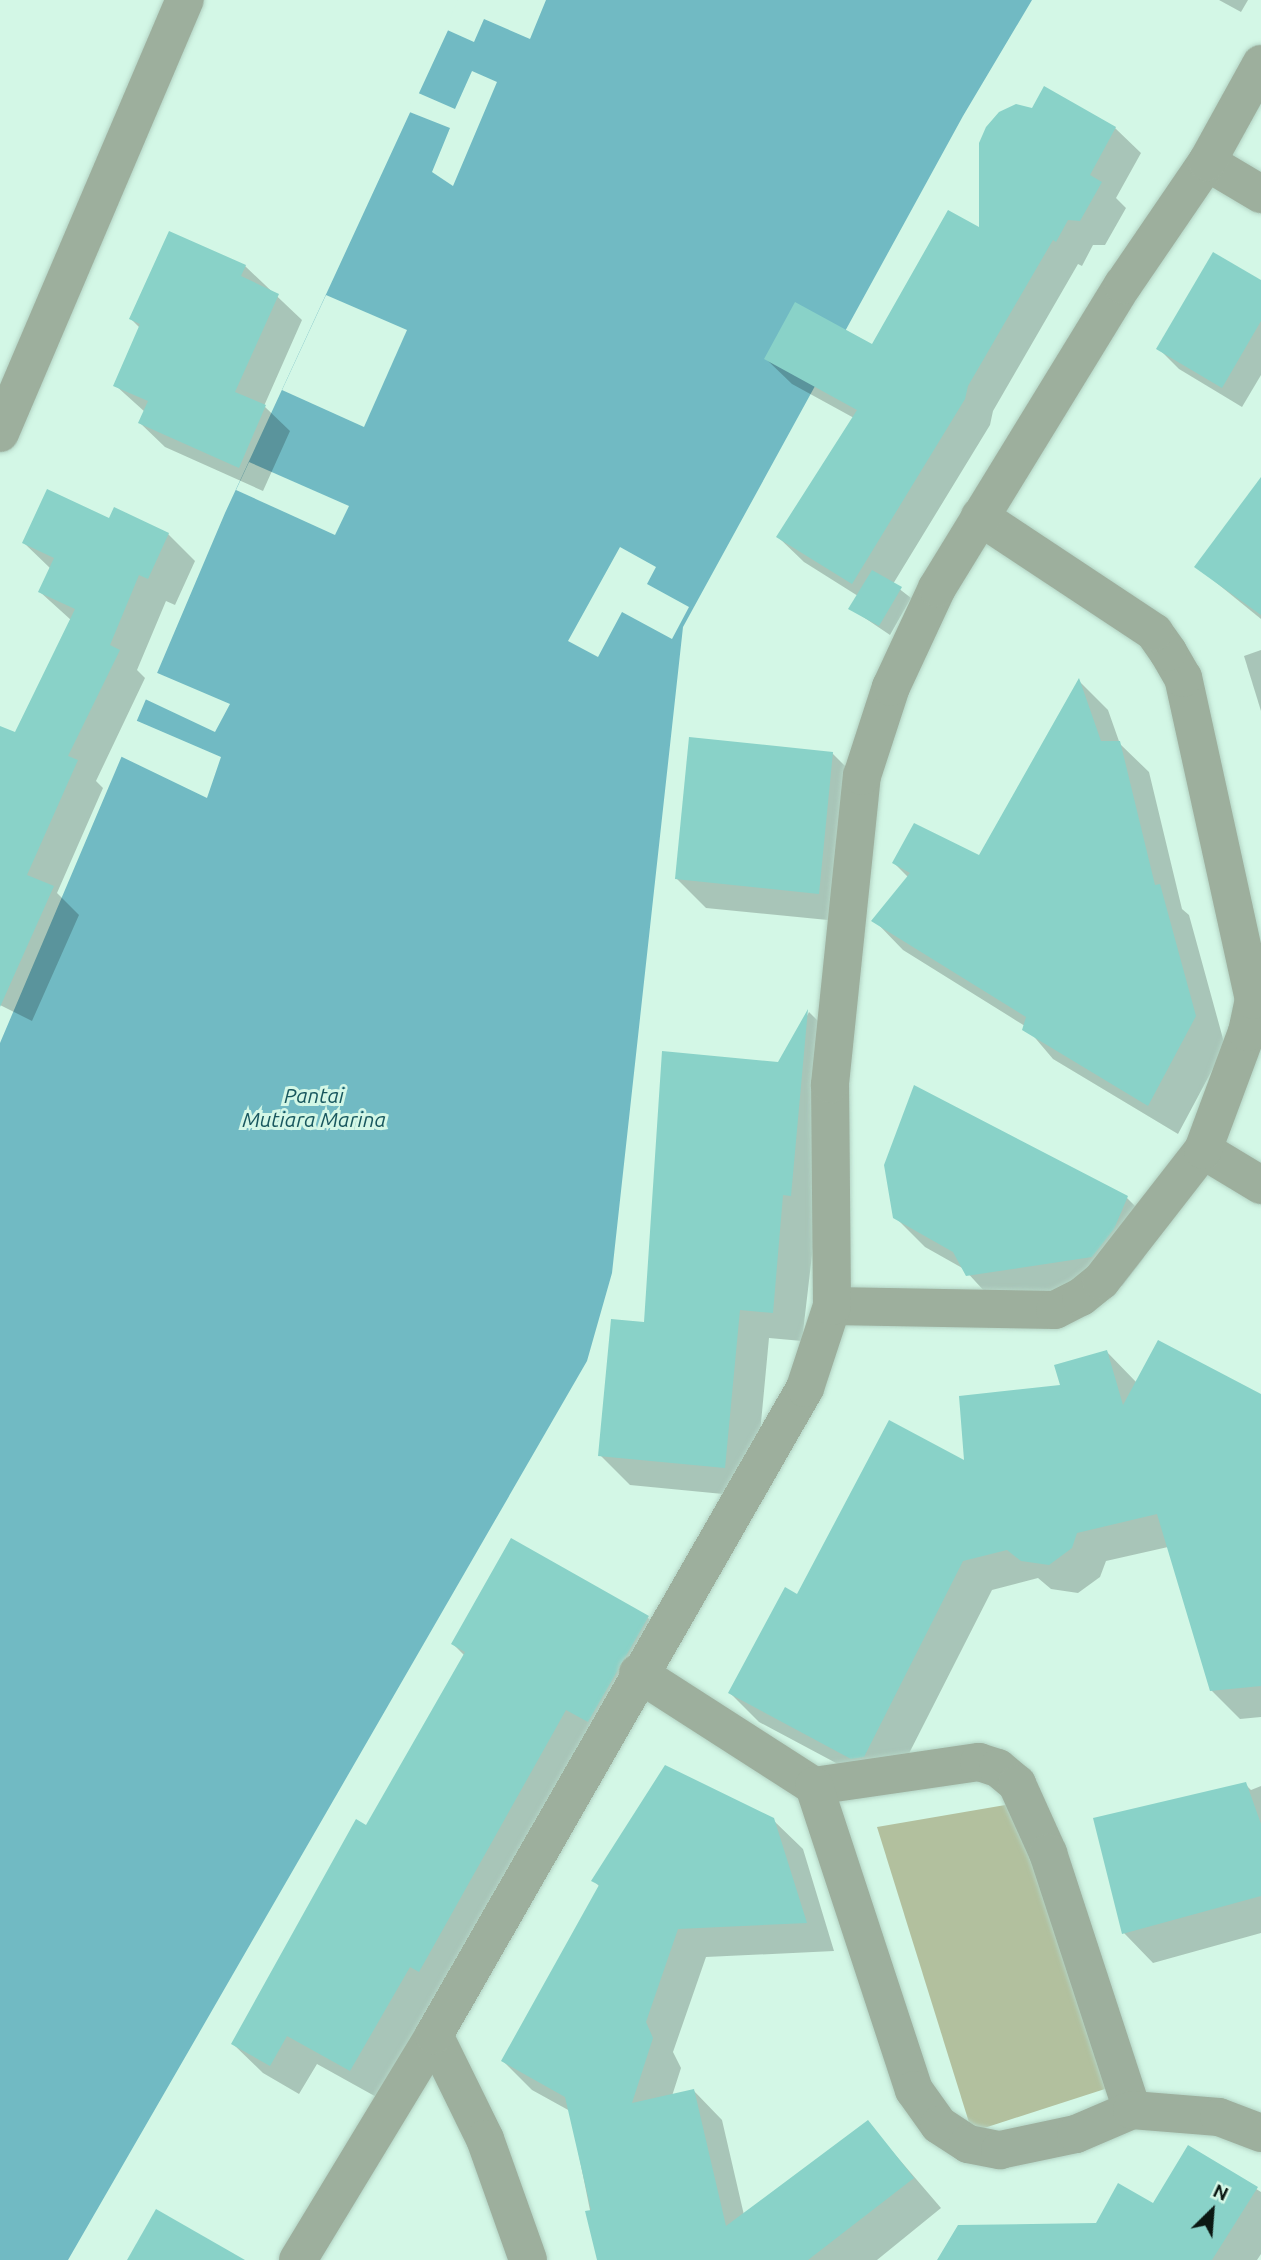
<!DOCTYPE html>
<style>
body{margin:0}
#map{position:relative;width:1261px;height:2260px;overflow:hidden;background:#d3f7e6;font-family:Ubuntu,sans-serif}
div>[style]{position:absolute}
.green>*{inset:0;background:#b2c09e}
.water>*{inset:0;background:#71bac3}
.pier>*{inset:0;background:#d3f7e6}
.shadow>*{inset:0;background:#0003}
.building>*{inset:0;background:#89d2c8}
.roads{filter:drop-shadow(0 0 2px #b3d3c4) drop-shadow(0 0 2px #b3d3c4)}
.minor>*{height:38px;margin:-19px;padding:0 19px;transform-origin:19px;border-radius:19px;background:#9daf9d}
span{translate:-50% -50%;white-space:nowrap;text-align:center;line-height:1.15;-webkit-text-stroke:6px #d3f7e6;paint-order:stroke}
.water-label{font-size:21px;color:#18575e;font-style:italic}
.north{position:absolute;left:1177px;top:2176px;width:70px;height:70px;-webkit-text-stroke:5px #d3f7e6;paint-order:stroke;rotate:25deg;font-size:19px;font-weight:700;line-height:28px;text-align:center;color:#0b1813}
.north::after{content:'';display:block;margin:auto;width:24px;height:32px;background:#0b1813;clip-path:polygon(50% 0,100% 100%,50% 72%,0 100%)}
</style>
<div id="map">
<div class="green">
<div style="clip-path:polygon(1017px 1803px,1108px 2088px,972px 2132px,877px 1827px)"></div>
</div>
<div class="water">
<div style="clip-path:polygon(462px 0,1032px 0,963px 116px,683px 627px,612px 1273px,587px 1361px,68px 2260px,0 2260px,0 1043px,225px 513px)"></div>
</div>
<div class="pier">
<div style="clip-path:polygon(458px 0,546px 0,530px 39px,484px 19px,474px 42px,445px 29px)"></div>
<div style="clip-path:polygon(472px 71px,497px 82px,453px 186px,432px 172px,450px 128px,407px 111px,416px 92px,455px 109px)"></div>
<div style="clip-path:polygon(326px 295px,407px 330px,364px 427px,282px 390px)"></div>
<div style="clip-path:polygon(249px 462px,349px 506px,335px 535px,236px 490px)"></div>
<div style="clip-path:polygon(620px 547px,656px 567px,647px 584px,689px 607px,672px 639px,622px 612px,598px 657px,568px 641px)"></div>
<div style="clip-path:polygon(155px 672px,230px 704px,215px 732px,145px 699px,135px 720px,221px 757px,207px 798px,120px 756px)"></div>
</div>
<div class="shadow">
<div style="clip-path:polygon(1219px 0,1248px 0,1241px 12px)"></div>
<div style="clip-path:polygon(1115px 128px,1141px 153px,1116px 198px,1126px 208px,1105px 245px,1093px 245px,1082px 266px,1078px 264px,993px 411px,990px 425px,893px 584px,911px 598px,890px 635px,850px 608px,858px 596px,804px 562px,778px 537px,854px 418px,792px 384px,766px 359px,873px 346px,981px 230px)"></div>
<div style="clip-path:polygon(245px 266px,302px 320px,264px 406px,290px 431px,263px 491px,165px 447px,140px 423px,145px 412px,115px 385px,140px 328px,131px 319px)"></div>
<div style="clip-path:polygon(1261px 282px,1261px 375px,1242px 407px,1179px 369px,1159px 349px)"></div>
<div style="clip-path:polygon(1261px 489px,1261px 619px,1197px 567px)"></div>
<div style="clip-path:polygon(110px 520px,168px 534px,195px 561px,175px 605px,166px 601px,137px 670px,145px 678px,96px 781px,103px 788px,57px 893px,79px 915px,32px 1021px,0 1005px,0 728px,16px 735px,71px 620px,40px 592px,51px 569px,24px 543px)"></div>
<div style="clip-path:polygon(1261px 650px,1261px 711px,1244px 656px)"></div>
<div style="clip-path:polygon(1079px 681px,1108px 710px,1120px 744px,1149px 772px,1182px 909px,1189px 915px,1225px 1046px,1178px 1134px,1053px 1059px,1025px 1026px,903px 950px,874px 920px,909px 878px,894px 863px,979px 857px)"></div>
<div style="clip-path:polygon(832px 753px,862px 783px,848px 922px,706px 908px,676px 878px)"></div>
<div style="clip-path:polygon(809px 1012px,837px 1040px,802px 1341px,769px 1338px,754px 1497px,630px 1485px,600px 1455px,645px 1324px)"></div>
<div style="clip-path:polygon(1127px 1198px,1156px 1227px,1143px 1259px,1122px 1286px,997px 1305px,964px 1269px,925px 1247px,895px 1217px)"></div>
<div style="clip-path:polygon(1107px 1352px,1137px 1383px,1261px 1398px,1261px 1717px,1240px 1719px,1211px 1690px,1168px 1547px,1106px 1561px,1100px 1577px,1078px 1593px,1051px 1589px,1038px 1578px,992px 1590px,893px 1785px,881px 1787px,759px 1722px,730px 1693px,798px 1596px)"></div>
<div style="clip-path:polygon(648px 1618px,677px 1647px,380px 2099px,317px 2064px,299px 2094px,263px 2073px,233px 2044px,367px 1827px,465px 1656px,453px 1644px)"></div>
<div style="clip-path:polygon(1245px 1784px,1251px 1790px,1261px 1786px,1261px 1933px,1153px 1963px,1124px 1933px)"></div>
<div style="clip-path:polygon(773px 1820px,803px 1849px,834px 1951px,706px 1957px,673px 2052px,681px 2068px,672px 2096px,694px 2091px,722px 2120px,744px 2215px,868px 2123px,941px 2208px,877px 2260px,600px 2260px,570px 2111px,532px 2090px,503px 2061px,600px 1887px,593px 1880px)"></div>
<div style="clip-path:polygon(1188px 2147px,1261px 2192px,1261px 2254px,1257px 2260px,939px 2260px,1097px 2225px,1154px 2205px)"></div>
</div>
<div class="building">
<div style="clip-path:polygon(1044px 86px,1116px 127px,1090px 175px,1102px 182px,1080px 221px,1068px 220px,1056px 242px,1053px 240px,968px 386px,965px 399px,852px 584px,776px 537px,857px 410px,764px 359px,795px 302px,872px 344px,948px 210px,979px 227px,979px 143px,986px 127px,999px 112px,1016px 104px,1032px 108px)"></div>
<div style="clip-path:polygon(169px 231px,246px 265px,241px 276px,279px 294px,235px 392px,266px 405px,239px 468px,138px 423px,148px 401px,113px 386px,140px 324px,129px 319px)"></div>
<div style="clip-path:polygon(1213px 252px,1261px 280px,1261px 321px,1222px 388px,1156px 349px)"></div>
<div style="clip-path:polygon(1261px 477px,1261px 615px,1194px 567px)"></div>
<div style="clip-path:polygon(47px 489px,109px 518px,114px 507px,169px 533px,148px 579px,139px 575px,110px 645px,120px 650px,68px 756px,78px 760px,27px 875px,54px 886px,0 1007px,0 726px,15px 732px,75px 609px,38px 592px,54px 558px,22px 543px)"></div>
<div style="clip-path:polygon(872px 570px,902px 587px,879px 626px,848px 609px)"></div>
<div style="clip-path:polygon(1079px 678px,1101px 741px,1120px 741px,1155px 885px,1160px 884px,1196px 1016px,1148px 1106px,1022px 1030px,1026px 1017px,871px 921px,910px 873px,892px 863px,914px 823px,979px 855px)"></div>
<div style="clip-path:polygon(689px 737px,833px 752px,819px 894px,675px 879px)"></div>
<div style="clip-path:polygon(808px 1009px,791px 1196px,783px 1195px,773px 1313px,740px 1310px,725px 1468px,598px 1456px,611px 1319px,644px 1322px,662px 1051px,778px 1062px)"></div>
<div style="clip-path:polygon(914px 1085px,1128px 1196px,1114px 1229px,1092px 1257px,966px 1276px,953px 1252px,893px 1218px,884px 1165px)"></div>
<div style="clip-path:polygon(1158px 1340px,1261px 1394px,1261px 1686px,1210px 1691px,1157px 1514px,1077px 1533px,1072px 1548px,1049px 1565px,1021px 1561px,1007px 1550px,963px 1561px,864px 1757px,851px 1759px,728px 1693px,785px 1587px,797px 1594px,889px 1420px,964px 1460px,959px 1396px,1060px 1385px,1054px 1365px,1107px 1350px,1123px 1405px)"></div>
<div style="clip-path:polygon(511px 1538px,649px 1616px,588px 1722px,566px 1710px,419px 1972px,410px 1967px,350px 2071px,287px 2036px,270px 2066px,231px 2044px,356px 1819px,366px 1825px,465px 1652px,451px 1644px)"></div>
<div style="clip-path:polygon(665px 1765px,774px 1818px,807px 1923px,678px 1929px,646px 2022px,653px 2038px,632px 2103px,694px 2089px,726px 2226px,868px 2120px,914px 2178px,808px 2260px,597px 2260px,585px 2211px,591px 2210px,565px 2097px,501px 2061px,599px 1885px,591px 1881px)"></div>
<div style="clip-path:polygon(1246px 1782px,1261px 1824px,1261px 1896px,1122px 1934px,1093px 1818px)"></div>
<div style="clip-path:polygon(1188px 2145px,1258px 2187px,1212px 2260px,937px 2260px,958px 2225px,1096px 2223px,1118px 2183px,1153px 2203px)"></div>
<div style="clip-path:polygon(156px 2209px,245px 2260px,127px 2260px)"></div>
</div>
<div class="roads">
<div class="minor">
<div style="left:1207px;top:162px;width:63px;rotate:30.7deg"></div>
<div style="left:0;top:433px;width:471px;rotate:-66.9deg"></div>
<div style="left:1203px;top:1150px;width:68px;rotate:31.1deg"></div>
<div style="left:832px;top:1306px;width:223px;rotate:1deg"></div>
<div style="left:1055px;top:1310px;width:29px;rotate:-27deg"></div>
<div style="left:1081px;top:1297px;width:26px;rotate:-39deg"></div>
<div style="left:1101px;top:1281px;width:166px;rotate:-52.1deg"></div>
<div style="left:1203px;top:1150px;width:126px;rotate:-69.6deg"></div>
<div style="left:1247px;top:1032px;width:33px;rotate:-78deg"></div>
<div style="left:1254px;top:1000px;width:330px;rotate:-102.4deg"></div>
<div style="left:1183px;top:678px;width:30px;rotate:-120deg"></div>
<div style="left:1168px;top:652px;width:24px;rotate:-125deg"></div>
<div style="left:1154px;top:632px;width:209px;rotate:-146.5deg"></div>
<div style="left:638px;top:1673px;width:209px;rotate:32.7deg"></div>
<div style="left:814px;top:1786px;width:167px;rotate:-8.3deg"></div>
<div style="left:979px;top:1762px;width:20px;rotate:18deg"></div>
<div style="left:998px;top:1768px;width:25px;rotate:40deg"></div>
<div style="left:1017px;top:1784px;width:76px;rotate:65.8deg"></div>
<div style="left:1048px;top:1853px;width:270px;rotate:71.9deg"></div>
<div style="left:814px;top:1786px;width:320px;rotate:71.8deg"></div>
<div style="left:914px;top:2090px;width:43px;rotate:54.5deg"></div>
<div style="left:939px;top:2125px;width:35px;rotate:33deg"></div>
<div style="left:968px;top:2144px;width:33px;rotate:11deg"></div>
<div style="left:1000px;top:2150px;width:78px;rotate:-11.9deg"></div>
<div style="left:1076px;top:2134px;width:61px;rotate:-23.2deg"></div>
<div style="left:1132px;top:2110px;width:87px;rotate:4.6deg"></div>
<div style="left:1219px;top:2117px;width:45px;rotate:20.9deg"></div>
<div style="left:434px;top:2035px;width:116px;rotate:63.9deg"></div>
<div style="left:485px;top:2139px;width:128px;rotate:70.4deg"></div>
<div style="left:298px;top:2260px;width:263px;rotate:-58.8deg"></div>
<div style="left:434px;top:2035px;width:746px;rotate:-60.17deg"></div>
<div style="left:805px;top:1388px;width:86px;rotate:-71.8deg"></div>
<div style="left:832px;top:1306px;width:222px;rotate:-90.5deg"></div>
<div style="left:830px;top:1084px;width:310px;rotate:-84.1deg"></div>
<div style="left:862px;top:776px;width:94px;rotate:-72deg"></div>
<div style="left:891px;top:687px;width:109px;rotate:-65.1deg"></div>
<div style="left:937px;top:588px;width:356px;rotate:-58.5deg"></div>
<div style="left:1123px;top:285px;width:149px;rotate:-55.7deg"></div>
<div style="left:1207px;top:162px;width:112px;rotate:-61.1deg"></div>
</div>
</div>
<div class="water-label">
<span style="left:314px;top:1107px">Pantai<br>Mutiara Marina</span>
</div>
<div class="north">N</div>
</div>
